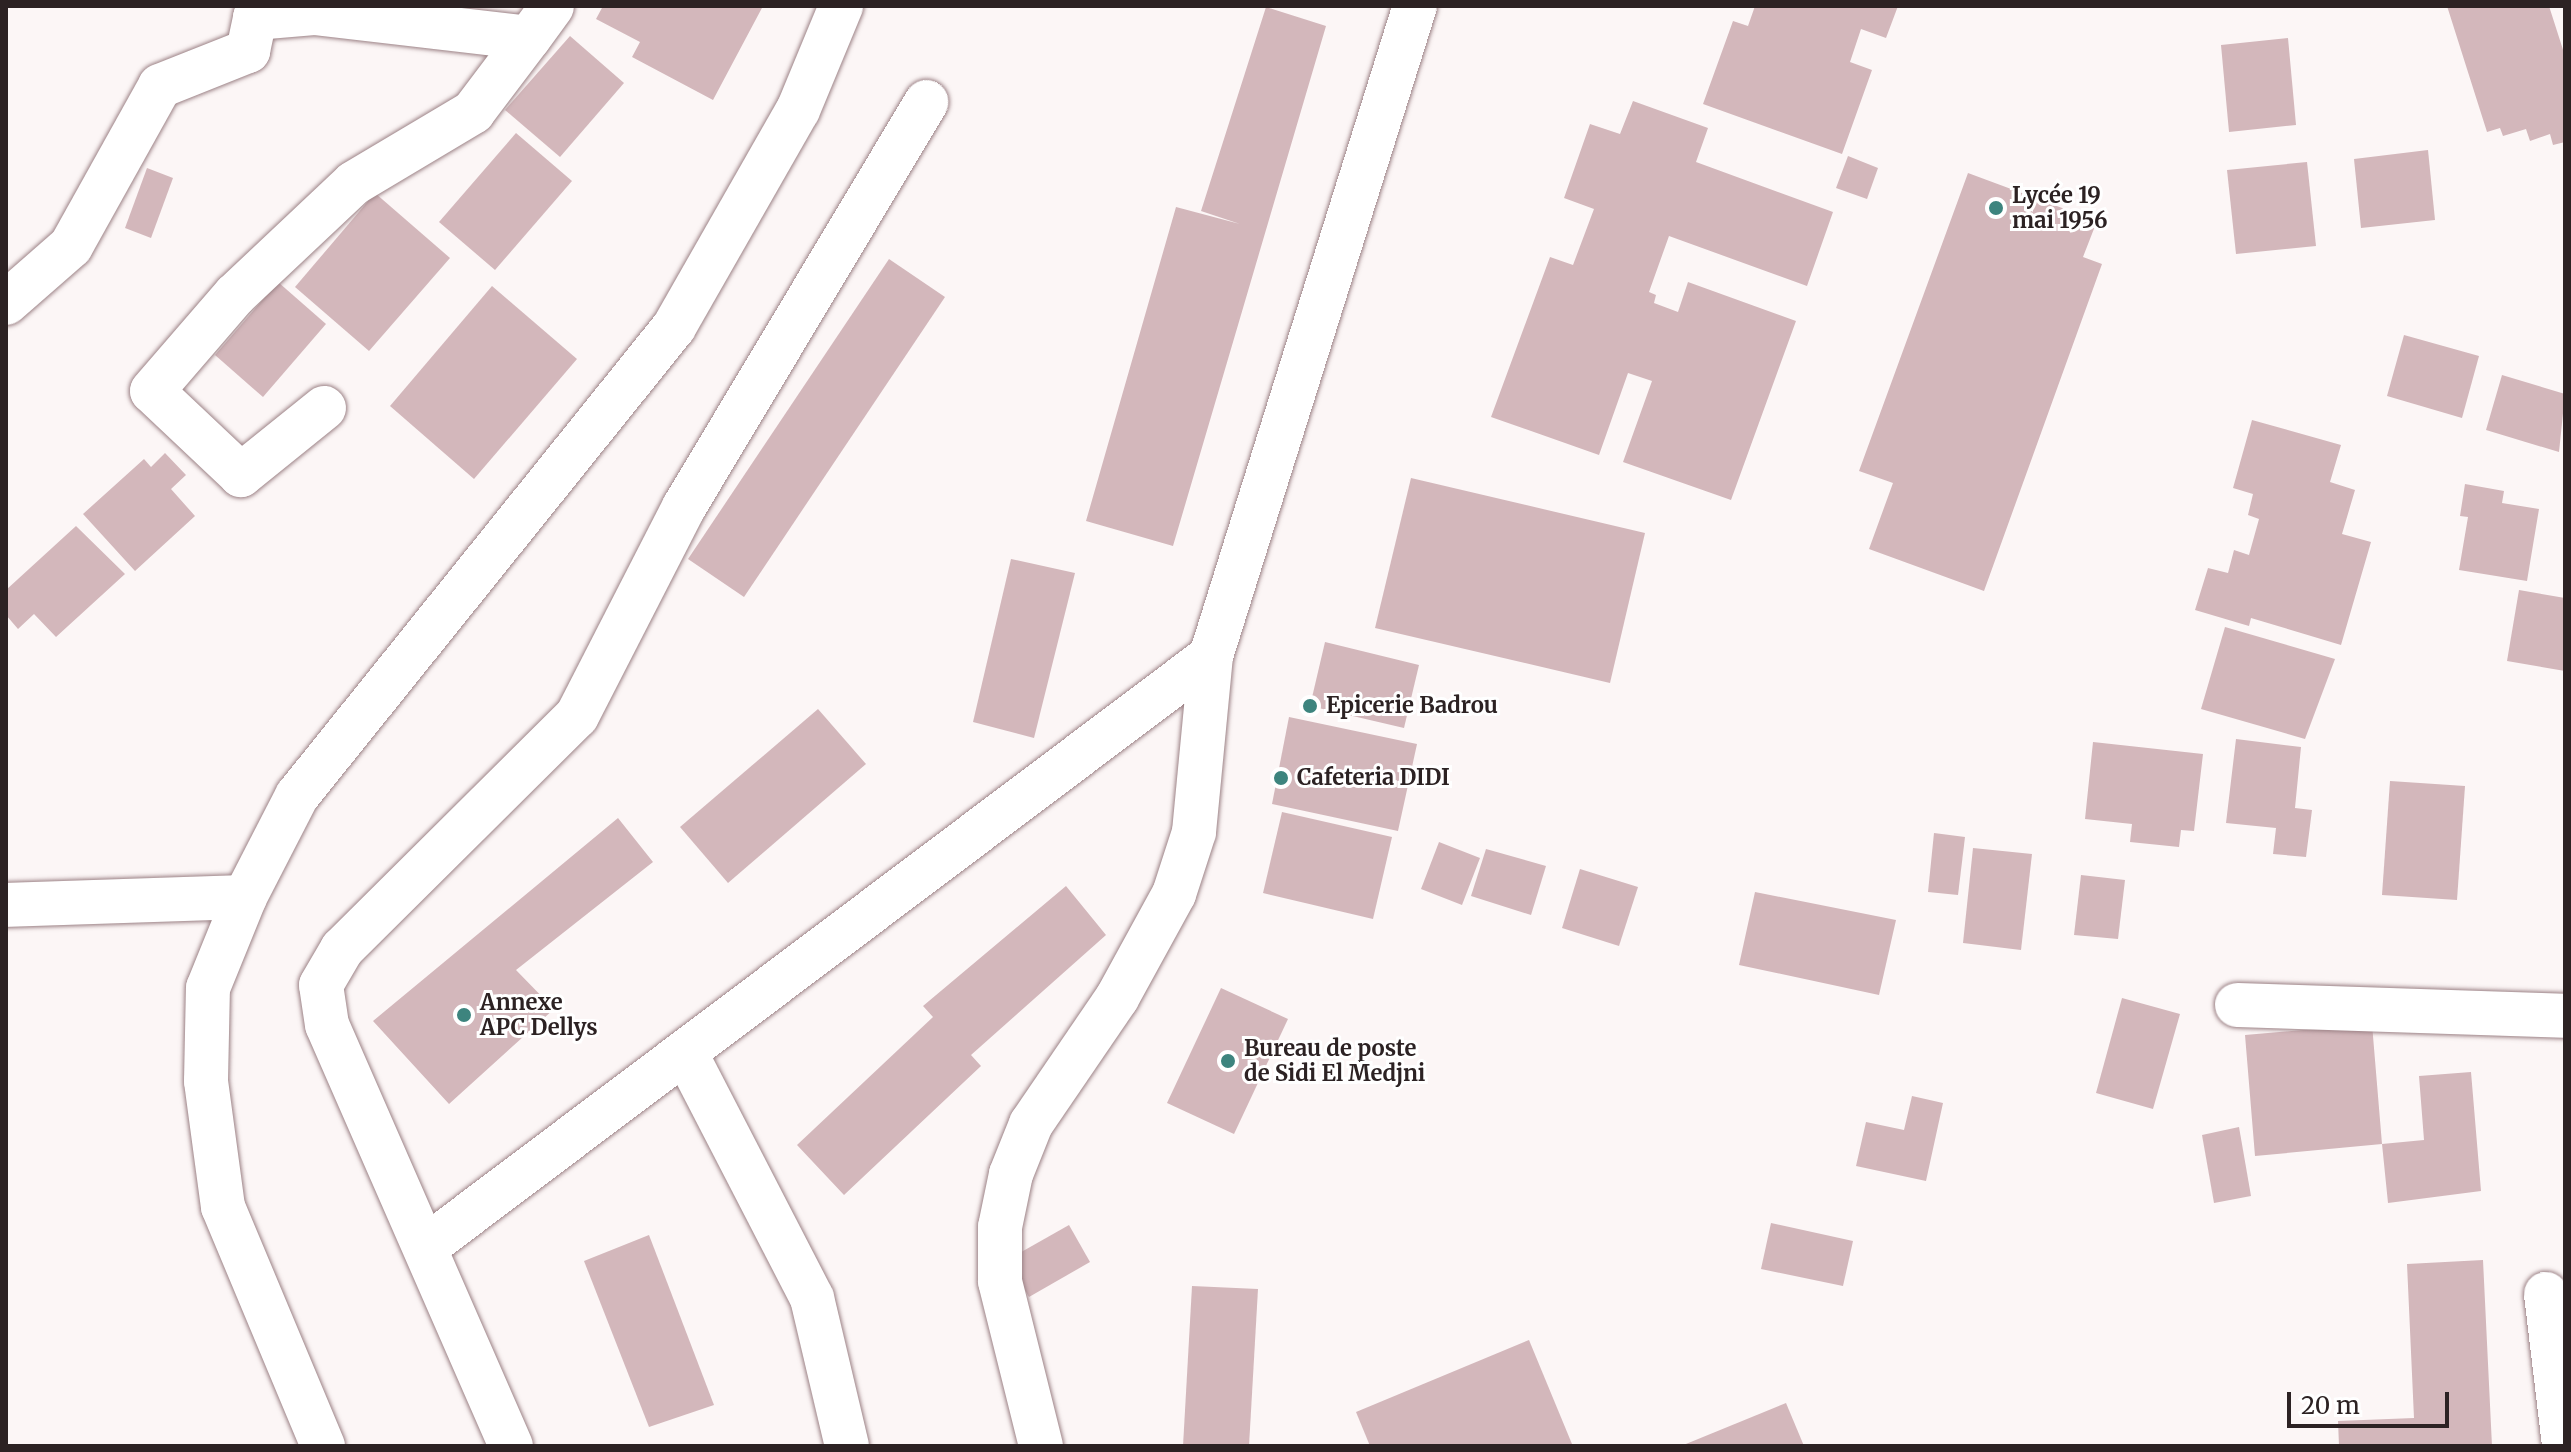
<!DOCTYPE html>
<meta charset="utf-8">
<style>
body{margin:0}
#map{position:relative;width:2571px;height:1452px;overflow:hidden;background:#fcf6f6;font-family:Merriweather,serif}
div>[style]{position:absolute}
.building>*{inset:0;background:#d3b7bb}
.roads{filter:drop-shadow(0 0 2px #9c8286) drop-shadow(0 0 2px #9c8286)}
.street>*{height:44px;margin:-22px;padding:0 22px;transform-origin:22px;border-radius:22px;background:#fff}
.dots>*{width:22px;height:22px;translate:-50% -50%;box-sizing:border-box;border:4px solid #fff;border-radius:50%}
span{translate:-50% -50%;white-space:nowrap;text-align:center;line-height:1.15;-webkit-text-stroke:6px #fff;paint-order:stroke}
.poi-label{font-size:22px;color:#2c2223;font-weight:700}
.left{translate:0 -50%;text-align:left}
.frame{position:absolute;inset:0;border:8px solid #2c2223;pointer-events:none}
.scale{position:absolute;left:2287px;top:1392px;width:162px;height:36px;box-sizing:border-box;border:4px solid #2c2223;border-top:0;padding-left:10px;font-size:24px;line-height:28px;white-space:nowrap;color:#2c2223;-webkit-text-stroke:6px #fff;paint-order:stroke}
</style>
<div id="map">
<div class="building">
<div style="clip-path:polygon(603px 6px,763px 6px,713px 100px,632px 57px,640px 42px,596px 19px)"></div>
<div style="clip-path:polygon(1755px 6px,1898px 6px,1886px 38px,1861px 29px,1850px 62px,1872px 70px,1842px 154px,1703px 104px,1733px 21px,1748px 26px)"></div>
<div style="clip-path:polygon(2447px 6px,2549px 6px,2565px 56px,2565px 142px,2553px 145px,2550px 134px,2530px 141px,2526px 129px,2503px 136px,2500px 128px,2487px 132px)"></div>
<div style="clip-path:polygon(1266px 7px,1326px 26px,1173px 546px,1086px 521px,1176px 207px,1240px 224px,1201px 211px)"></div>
<div style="clip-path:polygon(570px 36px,624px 83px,560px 157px,505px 110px)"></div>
<div style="clip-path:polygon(2288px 38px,2296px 125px,2229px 132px,2221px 45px)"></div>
<div style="clip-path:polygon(1633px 101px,1708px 128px,1696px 162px,1833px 212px,1807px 286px,1669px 236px,1649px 292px,1656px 295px,1654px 303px,1678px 312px,1688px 282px,1796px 321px,1731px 500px,1623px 462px,1652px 381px,1628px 373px,1599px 455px,1491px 417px,1550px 257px,1573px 265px,1594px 209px,1564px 198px,1590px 124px,1620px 134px)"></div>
<div style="clip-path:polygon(516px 133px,572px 181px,495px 270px,439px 222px)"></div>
<div style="clip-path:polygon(2428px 150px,2435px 220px,2361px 228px,2354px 159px)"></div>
<div style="clip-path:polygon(1848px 156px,1878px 168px,1867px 199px,1836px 188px)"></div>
<div style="clip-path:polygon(2307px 162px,2316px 246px,2236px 254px,2227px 170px)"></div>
<div style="clip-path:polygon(147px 168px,173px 178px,151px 238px,125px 228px)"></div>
<div style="clip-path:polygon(1968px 173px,2097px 221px,2083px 257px,2102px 264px,1984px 591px,1869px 549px,1893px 483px,1859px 471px)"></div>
<div style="clip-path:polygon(375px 193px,450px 258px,369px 351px,295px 287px)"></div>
<div style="clip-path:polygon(889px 259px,945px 297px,744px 597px,688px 559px)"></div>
<div style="clip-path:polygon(278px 282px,326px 324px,263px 397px,215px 355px)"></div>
<div style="clip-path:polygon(492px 286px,577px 359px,474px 479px,390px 406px)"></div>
<div style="clip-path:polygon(2404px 335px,2479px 356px,2462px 418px,2387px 396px)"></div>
<div style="clip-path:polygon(2502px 375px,2565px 394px,2559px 452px,2486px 430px)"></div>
<div style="clip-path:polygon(2252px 420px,2341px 445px,2330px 482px,2355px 490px,2342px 534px,2371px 542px,2341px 645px,2251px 618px,2249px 626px,2195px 610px,2208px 568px,2228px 573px,2234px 550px,2249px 555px,2259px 519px,2248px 515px,2253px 494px,2233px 488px)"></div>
<div style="clip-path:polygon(165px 453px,186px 475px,171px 489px,195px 516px,135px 571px,83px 514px,144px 459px,151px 467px)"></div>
<div style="clip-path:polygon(1411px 478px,1645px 533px,1610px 683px,1375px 628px)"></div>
<div style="clip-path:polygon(2465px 484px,2504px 491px,2502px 503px,2539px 509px,2527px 581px,2459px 570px,2468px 517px,2460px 516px)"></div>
<div style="clip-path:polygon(76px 526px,125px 574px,56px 637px,34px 614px,18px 629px,6px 615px,6px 590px)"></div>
<div style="clip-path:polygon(1011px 559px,1075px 573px,1034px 738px,973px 722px)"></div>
<div style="clip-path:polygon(2519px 590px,2565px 598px,2565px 671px,2507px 661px)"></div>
<div style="clip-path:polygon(2225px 627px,2335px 659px,2305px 739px,2201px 709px)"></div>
<div style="clip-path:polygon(1325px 642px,1419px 665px,1404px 728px,1310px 706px)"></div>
<div style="clip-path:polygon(818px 709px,866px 764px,728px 883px,680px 827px)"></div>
<div style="clip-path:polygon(1289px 717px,1417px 744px,1398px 831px,1272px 804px)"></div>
<div style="clip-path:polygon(2236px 739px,2301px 747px,2295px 808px,2312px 810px,2306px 857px,2273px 854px,2276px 828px,2226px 823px)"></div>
<div style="clip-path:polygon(2093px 742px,2203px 754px,2194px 831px,2181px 830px,2179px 847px,2130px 842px,2132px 824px,2085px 819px)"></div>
<div style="clip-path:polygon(2390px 781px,2465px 786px,2457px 900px,2382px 895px)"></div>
<div style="clip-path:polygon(1282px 812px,1392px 837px,1373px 919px,1263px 893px)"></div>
<div style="clip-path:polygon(618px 818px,653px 862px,516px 970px,554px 1009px,449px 1104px,373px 1021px)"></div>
<div style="clip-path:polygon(1934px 833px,1965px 837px,1958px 895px,1928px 892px)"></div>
<div style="clip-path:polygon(1439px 842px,1480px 858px,1462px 905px,1421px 889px)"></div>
<div style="clip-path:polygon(1973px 848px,2032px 854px,2021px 950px,1963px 943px)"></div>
<div style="clip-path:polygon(1486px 849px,1546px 866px,1531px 915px,1471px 896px)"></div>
<div style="clip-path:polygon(1580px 869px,1638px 887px,1619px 946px,1562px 928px)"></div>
<div style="clip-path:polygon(2081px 875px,2125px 880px,2118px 939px,2074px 935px)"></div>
<div style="clip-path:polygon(1066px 886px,1106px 935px,971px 1055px,981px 1066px,844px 1195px,797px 1145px,933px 1017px,923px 1006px)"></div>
<div style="clip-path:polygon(1755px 892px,1896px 920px,1879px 995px,1739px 965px)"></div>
<div style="clip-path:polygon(1221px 988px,1288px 1019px,1234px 1134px,1167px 1103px)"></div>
<div style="clip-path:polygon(2122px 998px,2180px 1014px,2153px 1109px,2096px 1093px)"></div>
<div style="clip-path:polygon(2372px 1024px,2382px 1144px,2424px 1140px,2419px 1076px,2471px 1072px,2481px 1191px,2388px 1203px,2382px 1144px,2255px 1156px,2245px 1035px)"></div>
<div style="clip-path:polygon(1912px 1096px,1943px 1103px,1926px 1181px,1856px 1166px,1866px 1122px,1904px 1130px)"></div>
<div style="clip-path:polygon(2239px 1127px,2251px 1196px,2214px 1203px,2202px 1135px)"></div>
<div style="clip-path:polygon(1771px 1223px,1853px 1241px,1843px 1286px,1761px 1269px)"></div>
<div style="clip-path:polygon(1069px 1225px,1090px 1262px,1029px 1297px,1007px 1260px)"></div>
<div style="clip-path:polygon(649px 1235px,714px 1405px,649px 1427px,584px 1261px)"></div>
<div style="clip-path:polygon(2483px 1260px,2492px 1446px,2339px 1446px,2338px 1421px,2414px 1418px,2407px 1264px)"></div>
<div style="clip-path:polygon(1192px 1286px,1258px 1289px,1249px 1446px,1183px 1446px)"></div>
<div style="clip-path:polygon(1529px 1340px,1572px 1444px,1370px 1446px,1356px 1412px)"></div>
<div style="clip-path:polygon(1786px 1403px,1804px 1446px,1681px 1446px)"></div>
</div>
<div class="roads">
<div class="street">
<div style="left:258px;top:6px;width:12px;rotate:104deg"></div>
<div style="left:255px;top:18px;width:59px;rotate:-4.8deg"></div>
<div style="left:314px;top:13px;width:216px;rotate:6.6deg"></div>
<div style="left:529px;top:38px;width:39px;rotate:-54deg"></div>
<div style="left:6px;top:303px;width:86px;rotate:-41.2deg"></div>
<div style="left:71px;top:246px;width:183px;rotate:-60.9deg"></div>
<div style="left:160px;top:86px;width:95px;rotate:-21.7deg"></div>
<div style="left:248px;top:51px;width:34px;rotate:-78deg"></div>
<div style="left:324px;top:408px;width:107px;rotate:141.1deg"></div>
<div style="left:241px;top:475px;width:122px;rotate:-136.7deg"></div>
<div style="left:152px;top:391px;width:127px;rotate:-49.2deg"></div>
<div style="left:235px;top:295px;width:163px;rotate:-43.3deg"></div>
<div style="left:354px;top:183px;width:139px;rotate:-30.8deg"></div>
<div style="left:473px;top:112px;width:93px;rotate:-52.9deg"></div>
<div style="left:6px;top:905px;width:239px;rotate:-1.9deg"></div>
<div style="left:2237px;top:1005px;width:328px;rotate:1.9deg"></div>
<div style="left:686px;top:1054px;width:275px;rotate:62.7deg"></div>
<div style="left:812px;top:1298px;width:152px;rotate:76.7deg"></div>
<div style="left:427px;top:1246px;width:981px;rotate:-36.96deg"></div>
<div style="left:1211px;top:656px;width:681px;rotate:-72.58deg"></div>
<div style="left:2546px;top:1294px;width:153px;rotate:83.2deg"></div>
<div style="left:323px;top:1446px;width:259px;rotate:-112.7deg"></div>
<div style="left:223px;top:1207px;width:127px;rotate:-97.7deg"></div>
<div style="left:206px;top:1081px;width:93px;rotate:-88.8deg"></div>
<div style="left:208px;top:988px;width:98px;rotate:-67.9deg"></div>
<div style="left:245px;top:897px;width:114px;rotate:-62.8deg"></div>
<div style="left:297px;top:796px;width:602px;rotate:-51.21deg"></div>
<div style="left:674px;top:327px;width:250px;rotate:-60.3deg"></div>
<div style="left:798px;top:110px;width:113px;rotate:-67.5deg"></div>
<div style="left:511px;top:1446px;width:459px;rotate:-113.6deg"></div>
<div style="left:327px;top:1025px;width:40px;rotate:-98.5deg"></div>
<div style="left:321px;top:985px;width:42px;rotate:-59.7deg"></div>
<div style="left:342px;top:949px;width:331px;rotate:-44.8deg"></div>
<div style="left:577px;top:716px;width:235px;rotate:-62.9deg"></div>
<div style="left:684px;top:507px;width:472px;rotate:-59.1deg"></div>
<div style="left:1041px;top:1446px;width:170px;rotate:-104deg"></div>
<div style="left:1000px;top:1281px;width:54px;rotate:-90deg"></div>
<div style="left:1000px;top:1227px;width:54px;rotate:-78.3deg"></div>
<div style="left:1011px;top:1174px;width:54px;rotate:-68.2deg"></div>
<div style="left:1031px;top:1124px;width:153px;rotate:-55.7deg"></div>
<div style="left:1117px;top:998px;width:119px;rotate:-61.3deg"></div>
<div style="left:1174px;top:894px;width:65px;rotate:-72.1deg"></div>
<div style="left:1194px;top:832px;width:177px;rotate:-84.5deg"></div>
</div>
</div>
<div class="dots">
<div style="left:1996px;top:208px;background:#3d847e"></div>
<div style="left:1310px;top:706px;background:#3d847e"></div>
<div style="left:1281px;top:778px;background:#3d847e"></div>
<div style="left:464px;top:1015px;background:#3d847e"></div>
<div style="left:1228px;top:1061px;background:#3d847e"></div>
</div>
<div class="poi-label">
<span class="left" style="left:2012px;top:208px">Lycée 19<br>mai 1956</span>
<span class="left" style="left:1326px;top:706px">Epicerie Badrou</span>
<span class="left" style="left:1297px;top:778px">Cafeteria DIDI</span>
<span class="left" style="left:480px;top:1015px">Annexe<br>APC Dellys</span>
<span class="left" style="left:1244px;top:1061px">Bureau de poste<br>de Sidi El Medjni</span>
</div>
<div class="frame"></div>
<div class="scale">20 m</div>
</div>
